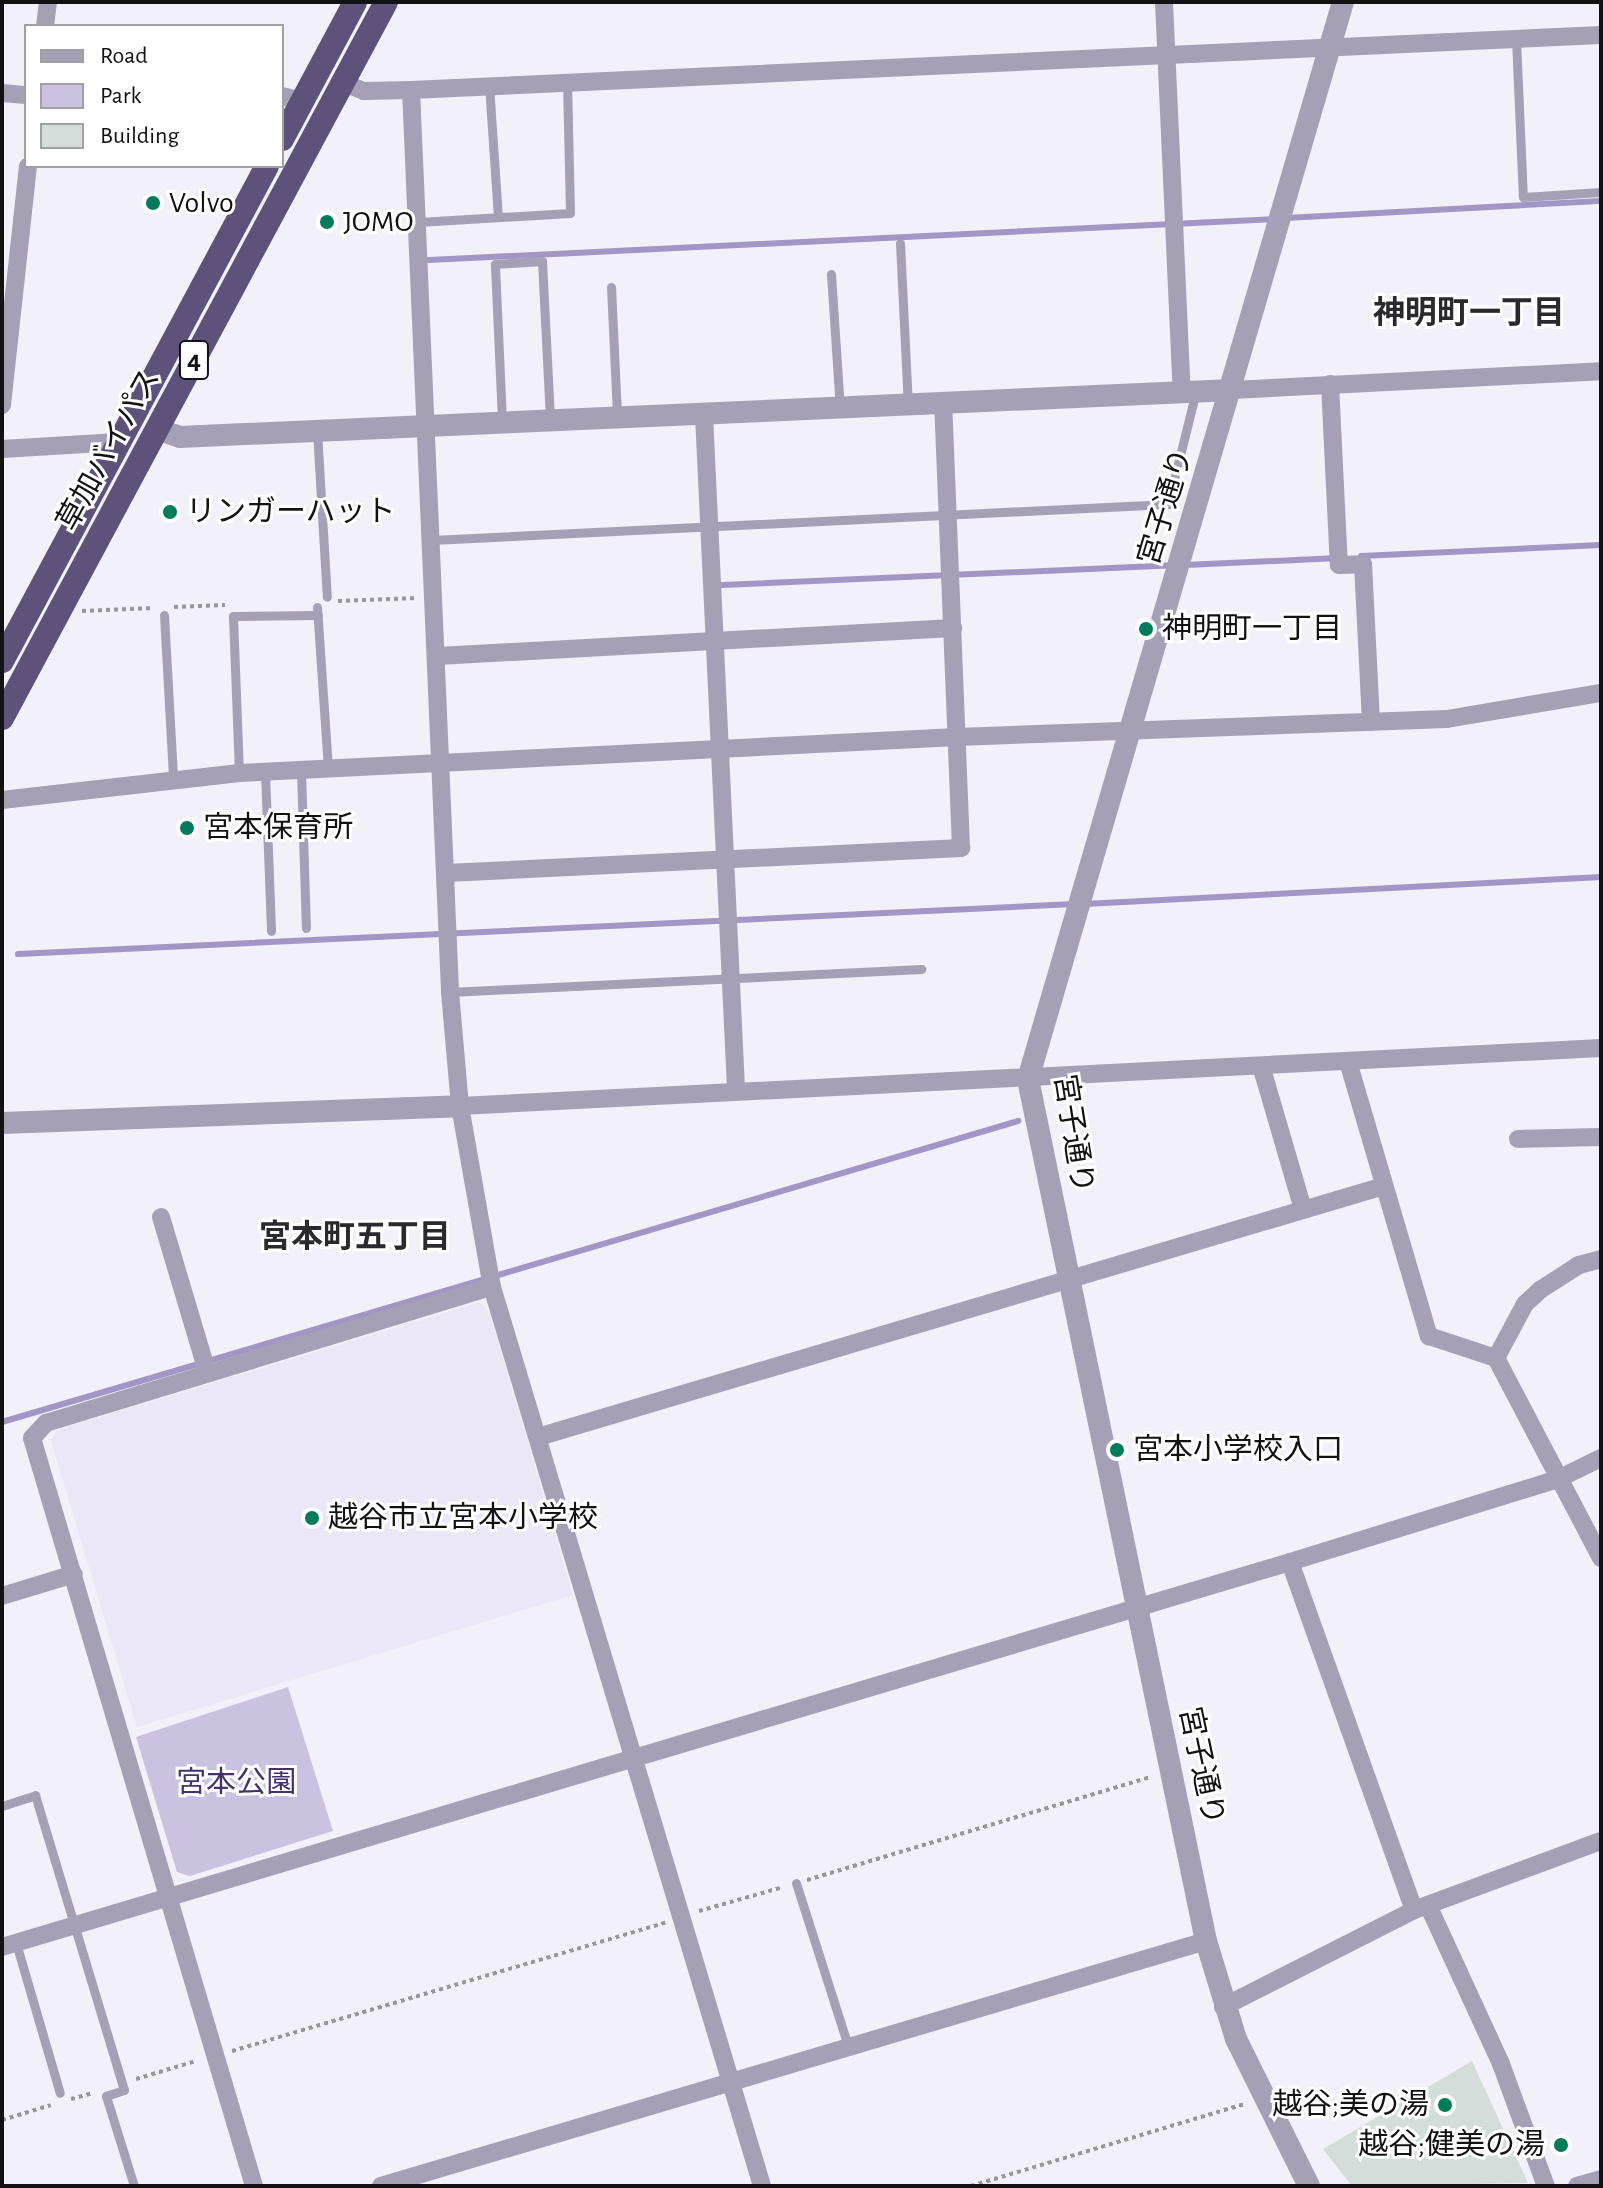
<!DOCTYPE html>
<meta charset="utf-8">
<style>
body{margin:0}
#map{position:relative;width:1603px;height:2188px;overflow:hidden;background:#f2f0f8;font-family:"Alegreya Sans","Noto Sans JP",sans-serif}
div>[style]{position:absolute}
.built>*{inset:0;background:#ece7f7}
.green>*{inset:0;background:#cbc2e1}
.stream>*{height:6px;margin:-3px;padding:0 3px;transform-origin:3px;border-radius:3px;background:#a395c5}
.building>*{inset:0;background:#d4ddd9}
.path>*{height:4px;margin-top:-2px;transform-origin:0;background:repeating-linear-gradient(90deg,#98969c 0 4px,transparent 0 8px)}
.service>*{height:9px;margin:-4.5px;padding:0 4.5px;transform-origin:4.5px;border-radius:4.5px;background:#a6a0b6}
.minor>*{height:18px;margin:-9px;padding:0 9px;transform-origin:9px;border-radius:9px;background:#a6a0b6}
.tertiary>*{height:22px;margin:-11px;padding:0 11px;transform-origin:11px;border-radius:11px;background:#a6a0b6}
.trunk>*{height:24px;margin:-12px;padding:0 12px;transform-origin:12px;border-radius:12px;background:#5e517a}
.dots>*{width:22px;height:22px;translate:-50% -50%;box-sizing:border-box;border:4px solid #fff;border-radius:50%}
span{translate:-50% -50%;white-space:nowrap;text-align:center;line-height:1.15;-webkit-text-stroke:6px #fff;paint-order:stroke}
.shield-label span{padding:2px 6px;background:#fff;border:2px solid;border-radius:6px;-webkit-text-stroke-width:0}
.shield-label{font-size:28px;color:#121114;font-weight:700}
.poi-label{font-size:30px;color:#121114}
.left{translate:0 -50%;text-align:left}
.right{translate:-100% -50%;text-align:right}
.street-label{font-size:30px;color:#121114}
.park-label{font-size:30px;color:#47316d}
.neighbourhood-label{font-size:32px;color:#2a292f;font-weight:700}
.frame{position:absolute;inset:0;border:4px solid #121114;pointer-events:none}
.legend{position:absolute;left:24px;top:24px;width:260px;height:144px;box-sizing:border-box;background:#fff;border:2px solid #a0a0a1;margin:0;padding:10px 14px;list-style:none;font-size:24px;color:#121114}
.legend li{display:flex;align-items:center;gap:16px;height:40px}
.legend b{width:40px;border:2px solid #a0a0a1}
</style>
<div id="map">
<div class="built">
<div style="clip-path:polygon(480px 1302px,489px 1312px,573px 1595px,137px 1727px,51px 1441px,57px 1430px)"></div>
</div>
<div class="green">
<div style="clip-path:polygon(288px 1687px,333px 1831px,190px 1876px,177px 1872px,136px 1737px)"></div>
</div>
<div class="stream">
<div style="left:1286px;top:218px;width:312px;rotate:-3.1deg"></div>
<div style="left:429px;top:260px;width:847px;rotate:-2.77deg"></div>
<div style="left:1361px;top:556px;width:240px;rotate:-2.6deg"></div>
<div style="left:1185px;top:565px;width:153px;rotate:-2.6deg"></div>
<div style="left:722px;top:585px;width:452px;rotate:-2.5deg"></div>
<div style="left:1085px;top:904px;width:517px;rotate:-3deg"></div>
<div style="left:18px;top:954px;width:1057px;rotate:-2.71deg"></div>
<div style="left:2px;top:1422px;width:1060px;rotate:-16.5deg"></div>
</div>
<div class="building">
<div style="clip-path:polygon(1472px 2061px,1528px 2183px,1352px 2186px,1323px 2149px)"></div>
</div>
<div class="path">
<div style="left:338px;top:601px;width:79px;rotate:-2.2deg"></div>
<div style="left:174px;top:607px;width:51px;rotate:-2.2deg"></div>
<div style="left:82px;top:611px;width:71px;rotate:-2.4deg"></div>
<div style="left:807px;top:1880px;width:359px;rotate:-16.7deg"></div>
<div style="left:699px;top:1911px;width:87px;rotate:-15.9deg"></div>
<div style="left:232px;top:2051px;width:452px;rotate:-16.5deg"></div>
<div style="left:136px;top:2079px;width:63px;rotate:-16.7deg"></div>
<div style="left:71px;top:2099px;width:23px;rotate:-15deg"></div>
<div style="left:2px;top:2120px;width:51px;rotate:-17deg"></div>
<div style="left:971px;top:2186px;width:288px;rotate:-16.7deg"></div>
</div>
<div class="service">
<div style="left:1516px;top:39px;width:158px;rotate:87.5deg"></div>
<div style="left:1523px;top:197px;width:78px;rotate:-3.7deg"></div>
<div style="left:489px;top:85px;width:132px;rotate:86.1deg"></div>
<div style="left:418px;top:222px;width:152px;rotate:-3.4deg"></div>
<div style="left:570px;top:213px;width:132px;rotate:-91.3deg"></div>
<div style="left:900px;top:243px;width:162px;rotate:87.2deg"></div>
<div style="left:831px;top:274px;width:134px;rotate:86.2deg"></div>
<div style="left:611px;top:287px;width:129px;rotate:87.3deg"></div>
<div style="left:502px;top:420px;width:156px;rotate:-92.6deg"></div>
<div style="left:495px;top:264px;width:47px;rotate:-3.7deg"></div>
<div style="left:542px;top:261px;width:157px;rotate:87.1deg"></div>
<div style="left:317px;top:431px;width:166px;rotate:86.6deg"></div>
<div style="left:432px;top:540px;width:737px;rotate:-2.8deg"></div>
<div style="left:1168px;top:504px;width:116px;rotate:-76.1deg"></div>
<div style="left:317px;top:607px;width:163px;rotate:86.1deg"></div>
<div style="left:164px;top:615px;width:163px;rotate:86.8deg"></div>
<div style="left:301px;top:771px;width:157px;rotate:88.2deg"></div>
<div style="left:239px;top:773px;width:157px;rotate:-92.2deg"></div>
<div style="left:233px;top:616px;width:85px;rotate:-0.7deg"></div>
<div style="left:265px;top:773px;width:158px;rotate:87.8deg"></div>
<div style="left:450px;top:992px;width:472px;rotate:-2.8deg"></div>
<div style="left:2px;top:1806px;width:35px;rotate:-18deg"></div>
<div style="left:35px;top:1795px;width:308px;rotate:73.2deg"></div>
<div style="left:124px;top:2090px;width:19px;rotate:162deg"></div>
<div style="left:106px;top:2096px;width:94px;rotate:72.7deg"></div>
<div style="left:796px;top:1883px;width:171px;rotate:72.3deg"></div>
<div style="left:16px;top:1943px;width:156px;rotate:73.7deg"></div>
</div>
<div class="minor">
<div style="left:1164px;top:2px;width:390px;rotate:87.4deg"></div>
<div style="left:45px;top:26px;width:24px;rotate:-83deg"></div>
<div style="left:344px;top:83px;width:22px;rotate:22deg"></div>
<div style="left:364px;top:91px;width:47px;rotate:-1.2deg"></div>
<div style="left:411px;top:90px;width:1191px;rotate:-2.65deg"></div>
<div style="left:411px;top:90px;width:903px;rotate:87.52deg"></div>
<div style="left:450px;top:992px;width:114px;rotate:85deg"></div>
<div style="left:460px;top:1106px;width:184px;rotate:80deg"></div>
<div style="left:492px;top:1287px;width:939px;rotate:73.28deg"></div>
<div style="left:2px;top:93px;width:24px;rotate:5deg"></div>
<div style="left:282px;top:96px;width:21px;rotate:14deg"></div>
<div style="left:1330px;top:384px;width:181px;rotate:87.2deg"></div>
<div style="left:1339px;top:565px;width:24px;rotate:-2deg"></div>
<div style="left:1363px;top:564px;width:158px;rotate:87.1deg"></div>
<div style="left:1232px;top:390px;width:369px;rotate:-2.9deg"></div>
<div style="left:2px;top:405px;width:240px;rotate:-83.8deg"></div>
<div style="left:704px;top:415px;width:675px;rotate:87.28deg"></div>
<div style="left:2px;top:449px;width:116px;rotate:-3.5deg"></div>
<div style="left:438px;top:656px;width:516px;rotate:-3.11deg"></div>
<div style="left:2px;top:800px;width:239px;rotate:-6.5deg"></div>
<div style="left:239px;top:773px;width:719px;rotate:-2.87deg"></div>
<div style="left:957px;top:737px;width:490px;rotate:-2.1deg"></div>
<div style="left:1447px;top:719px;width:156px;rotate:-9.6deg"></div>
<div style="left:446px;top:873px;width:516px;rotate:-2.78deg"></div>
<div style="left:961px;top:848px;width:445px;rotate:-92.3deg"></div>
<div style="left:1349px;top:1065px;width:283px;rotate:73.6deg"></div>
<div style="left:1429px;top:1336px;width:71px;rotate:18.2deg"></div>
<div style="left:1496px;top:1358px;width:226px;rotate:62.3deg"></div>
<div style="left:1262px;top:1069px;width:146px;rotate:73.7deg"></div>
<div style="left:460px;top:1106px;width:1142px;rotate:-2.91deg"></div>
<div style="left:1518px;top:1139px;width:83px;rotate:-1.4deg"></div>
<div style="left:161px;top:1217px;width:161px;rotate:73.4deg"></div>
<div style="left:1496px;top:1358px;width:61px;rotate:-61.8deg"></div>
<div style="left:1525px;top:1304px;width:21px;rotate:-43deg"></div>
<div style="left:1540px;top:1290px;width:46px;rotate:-32.7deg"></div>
<div style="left:1579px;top:1265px;width:23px;rotate:-15deg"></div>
<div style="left:538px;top:1437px;width:882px;rotate:-16.53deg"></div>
<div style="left:1290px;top:1562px;width:369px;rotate:70.4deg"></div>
<div style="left:2px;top:1596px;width:75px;rotate:-17deg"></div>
<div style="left:1428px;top:1905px;width:175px;rotate:65.3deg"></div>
<div style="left:1501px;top:2064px;width:130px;rotate:69.8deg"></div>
<div style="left:2px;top:1947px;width:1344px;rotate:-16.64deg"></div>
<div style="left:1290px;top:1562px;width:281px;rotate:-17.2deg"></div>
<div style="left:1558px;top:1479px;width:48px;rotate:-26deg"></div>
<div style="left:1223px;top:2007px;width:214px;rotate:-26.9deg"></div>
<div style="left:1414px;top:1910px;width:199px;rotate:-20.3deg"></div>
<div style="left:254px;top:2186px;width:780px;rotate:-106.53deg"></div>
<div style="left:32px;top:1438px;width:21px;rotate:-47deg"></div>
<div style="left:46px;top:1423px;width:466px;rotate:-17deg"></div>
<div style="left:381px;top:2186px;width:861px;rotate:-16.54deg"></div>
<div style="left:1577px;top:2186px;width:25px;rotate:-16deg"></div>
</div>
<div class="tertiary">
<div style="left:157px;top:429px;width:24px;rotate:19deg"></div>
<div style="left:180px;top:437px;width:1053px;rotate:-2.56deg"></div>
<div style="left:2px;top:1123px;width:458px;rotate:-2.1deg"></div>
<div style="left:1309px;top:2186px;width:164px;rotate:-116.4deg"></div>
<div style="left:1236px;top:2039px;width:102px;rotate:-107deg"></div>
<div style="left:1206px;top:1941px;width:880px;rotate:-101.67deg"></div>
<div style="left:1028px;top:1079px;width:1122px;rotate:-73.7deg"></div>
</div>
<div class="trunk">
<div style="left:282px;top:139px;width:155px;rotate:-61.9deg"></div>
<div style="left:2px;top:661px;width:561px;rotate:-61.84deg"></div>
<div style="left:2px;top:718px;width:812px;rotate:-61.79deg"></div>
</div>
<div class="dots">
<div style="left:153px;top:203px;background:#007c5b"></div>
<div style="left:327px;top:222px;background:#007c5b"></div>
<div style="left:170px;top:512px;background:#007c5b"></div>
<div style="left:1146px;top:629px;background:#007c5b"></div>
<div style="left:187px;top:828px;background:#007c5b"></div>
<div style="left:1117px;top:1450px;background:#007c5b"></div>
<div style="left:312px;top:1518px;background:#007c5b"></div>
<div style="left:1445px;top:2105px;background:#007c5b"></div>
<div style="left:1561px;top:2145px;background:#007c5b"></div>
</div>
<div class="shield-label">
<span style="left:194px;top:360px">4</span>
</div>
<div class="poi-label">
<span class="left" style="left:169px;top:203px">Volvo</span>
<span class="left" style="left:343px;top:222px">JOMO</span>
<span class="left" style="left:186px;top:512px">リンガーハット</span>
<span class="left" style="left:1162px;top:629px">神明町一丁目</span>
<span class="left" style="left:203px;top:828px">宮本保育所</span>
<span class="left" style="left:1133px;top:1450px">宮本小学校入口</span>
<span class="left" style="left:328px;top:1518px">越谷市立宮本小学校</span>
<span class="right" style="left:1429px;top:2105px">越谷;美の湯</span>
<span class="right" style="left:1545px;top:2145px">越谷;健美の湯</span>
</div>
<div class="street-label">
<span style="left:109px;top:450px;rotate:-61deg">草加バイパス</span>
<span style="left:1166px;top:507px;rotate:-73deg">宮子通り</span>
<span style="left:1073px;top:1134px;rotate:81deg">宮子通り</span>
<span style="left:1201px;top:1766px;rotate:78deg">宮子通り</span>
</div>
<div class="park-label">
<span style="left:236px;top:1783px">宮本公園</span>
</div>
<div class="neighbourhood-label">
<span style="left:1469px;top:313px">神明町一丁目</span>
<span style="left:355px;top:1237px">宮本町五丁目</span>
</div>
<div class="frame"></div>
<ul class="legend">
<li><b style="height:10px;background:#a6a0b6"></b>Road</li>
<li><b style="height:22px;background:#cbc2e1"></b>Park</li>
<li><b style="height:22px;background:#d4ddd9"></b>Building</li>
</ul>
</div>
